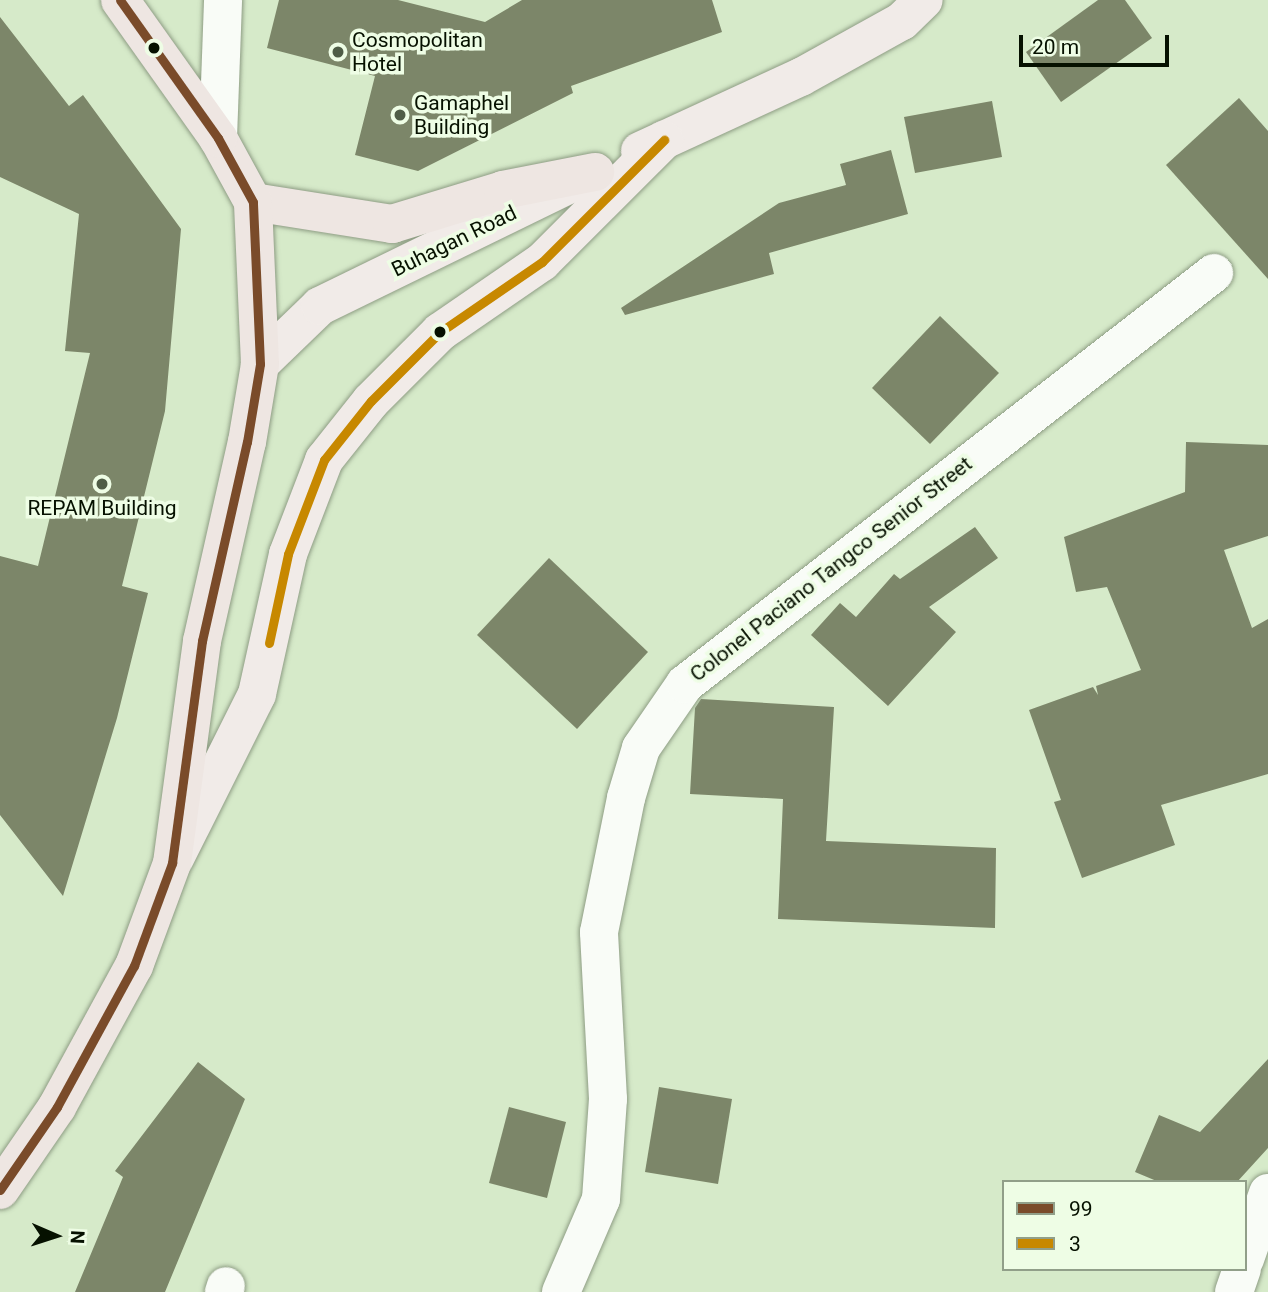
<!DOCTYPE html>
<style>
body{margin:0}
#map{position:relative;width:1268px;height:1292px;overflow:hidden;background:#d6eac9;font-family:Roboto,sans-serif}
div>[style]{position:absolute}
.building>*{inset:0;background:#7c8669}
.roads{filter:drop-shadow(0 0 2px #8e9d84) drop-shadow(0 0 2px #8e9d84)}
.minor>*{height:38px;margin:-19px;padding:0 19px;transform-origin:19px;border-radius:19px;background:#f9fcf7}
.tertiary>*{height:38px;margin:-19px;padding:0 19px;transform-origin:19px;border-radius:19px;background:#f9fcf7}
.primary>*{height:38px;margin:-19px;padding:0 19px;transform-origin:19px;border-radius:19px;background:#f1ebe8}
.trunk>*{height:38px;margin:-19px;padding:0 19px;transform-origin:19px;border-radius:19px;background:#eee6e2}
.bus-1>*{height:9px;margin:-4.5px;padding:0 4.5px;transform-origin:4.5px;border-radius:4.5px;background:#7a4b2a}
.bus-2>*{height:9px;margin:-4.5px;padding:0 4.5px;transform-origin:4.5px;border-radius:4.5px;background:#c78800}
.dots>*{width:19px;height:19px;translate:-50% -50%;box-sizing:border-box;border:4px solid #eefde5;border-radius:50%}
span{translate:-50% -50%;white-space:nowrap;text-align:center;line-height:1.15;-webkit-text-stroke:7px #eefde5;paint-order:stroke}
.poi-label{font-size:21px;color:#061100}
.left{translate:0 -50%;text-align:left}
.street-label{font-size:21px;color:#061100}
.legend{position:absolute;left:1002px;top:1180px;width:245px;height:91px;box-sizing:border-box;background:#eefde5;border:2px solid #919f89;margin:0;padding:9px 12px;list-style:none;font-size:21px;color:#061100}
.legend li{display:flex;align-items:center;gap:14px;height:35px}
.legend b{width:35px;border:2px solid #919f89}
.north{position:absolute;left:21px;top:1201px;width:70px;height:70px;-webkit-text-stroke:5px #eefde5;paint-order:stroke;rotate:93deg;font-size:19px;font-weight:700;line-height:28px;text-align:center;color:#061100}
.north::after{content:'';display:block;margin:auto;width:24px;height:32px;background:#061100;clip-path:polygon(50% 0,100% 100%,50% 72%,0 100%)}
.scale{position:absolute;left:1019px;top:35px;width:150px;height:32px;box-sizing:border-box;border:4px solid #061100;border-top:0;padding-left:9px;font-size:21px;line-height:24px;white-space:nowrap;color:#061100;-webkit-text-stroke:5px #eefde5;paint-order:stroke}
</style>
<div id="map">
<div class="building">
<div style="clip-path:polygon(279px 0,398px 0,485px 22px,522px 0,712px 0,722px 32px,571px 86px,573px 93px,418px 171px,355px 155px,375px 76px,267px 48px)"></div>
<div style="clip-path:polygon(1098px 0,1125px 0,1152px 38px,1061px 102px,1026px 52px)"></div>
<div style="clip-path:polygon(0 17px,69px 106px,83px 95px,181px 229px,165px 411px,122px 586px,148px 593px,117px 718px,63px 896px,0 815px,0 556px,38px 566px,90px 353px,65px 351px,79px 214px,0 177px)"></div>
<div style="clip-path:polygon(1239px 98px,1268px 131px,1268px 279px,1166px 165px)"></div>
<div style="clip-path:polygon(992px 101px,1002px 157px,915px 173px,904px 117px)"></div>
<div style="clip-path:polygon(891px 150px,908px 214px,769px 253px,774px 274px,625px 315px,621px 308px,779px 203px,846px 185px,840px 164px)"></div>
<div style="clip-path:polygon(940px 316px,999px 373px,930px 444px,872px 388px)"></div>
<div style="clip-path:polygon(1186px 442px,1268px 445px,1268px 536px,1224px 550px,1252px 628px,1268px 619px,1268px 774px,1161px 805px,1175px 845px,1082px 878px,1054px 802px,1061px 800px,1029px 710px,1093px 687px,1098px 695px,1096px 686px,1141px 670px,1107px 587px,1076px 592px,1064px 537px,1185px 492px)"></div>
<div style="clip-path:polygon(975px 527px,998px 558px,929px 607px,956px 632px,888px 706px,811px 635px,840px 603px,856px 617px,894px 574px,900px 579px)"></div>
<div style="clip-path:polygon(549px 558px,648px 652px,577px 729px,477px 635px)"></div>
<div style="clip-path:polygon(701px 699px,834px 707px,826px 841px,996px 848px,995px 928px,778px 919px,783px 799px,690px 794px,695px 708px)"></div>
<div style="clip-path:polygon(1268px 1059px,1268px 1148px,1237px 1182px,1159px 1182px,1135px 1172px,1159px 1115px,1200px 1132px)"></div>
<div style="clip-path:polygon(198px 1062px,245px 1099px,165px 1292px,75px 1292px,123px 1177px,115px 1171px)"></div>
<div style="clip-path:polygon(659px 1087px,732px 1099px,718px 1184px,645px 1172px)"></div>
<div style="clip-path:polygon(509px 1107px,566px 1122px,547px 1198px,489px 1183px)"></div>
</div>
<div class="roads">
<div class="minor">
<div style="left:1245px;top:1259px;width:70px;rotate:-70.8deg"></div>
<div style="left:224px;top:1292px;width:6px;rotate:-72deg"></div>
<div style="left:561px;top:1292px;width:101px;rotate:-66.7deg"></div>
<div style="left:601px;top:1199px;width:100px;rotate:-86deg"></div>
<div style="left:608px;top:1099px;width:167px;rotate:-93.1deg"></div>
<div style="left:599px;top:932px;width:137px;rotate:-78.6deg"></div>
<div style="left:626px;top:798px;width:52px;rotate:-73.3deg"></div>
<div style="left:641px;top:748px;width:78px;rotate:-55.5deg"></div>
<div style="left:685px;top:684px;width:670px;rotate:-37.84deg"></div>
<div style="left:1234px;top:1292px;width:24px;rotate:-71deg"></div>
</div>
<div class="tertiary">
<div style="left:218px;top:138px;width:138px;rotate:-87.9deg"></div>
</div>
<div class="primary">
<div style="left:640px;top:151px;width:177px;rotate:-24.7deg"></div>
<div style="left:801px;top:77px;width:115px;rotate:-29deg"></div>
<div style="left:902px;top:21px;width:30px;rotate:-44deg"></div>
<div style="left:260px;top:364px;width:83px;rotate:-44deg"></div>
<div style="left:320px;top:306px;width:285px;rotate:-26deg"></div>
<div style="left:175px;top:858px;width:183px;rotate:-63.4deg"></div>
<div style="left:257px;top:694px;width:143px;rotate:-77.5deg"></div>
<div style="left:288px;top:554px;width:101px;rotate:-69deg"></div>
<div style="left:324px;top:460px;width:75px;rotate:-51.5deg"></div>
<div style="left:371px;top:401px;width:98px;rotate:-45deg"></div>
<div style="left:440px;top:332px;width:124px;rotate:-34.5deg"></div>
<div style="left:542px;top:262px;width:173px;rotate:-45deg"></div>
</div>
<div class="trunk">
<div style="left:253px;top:202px;width:141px;rotate:9deg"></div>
<div style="left:392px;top:224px;width:116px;rotate:-17deg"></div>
<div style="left:503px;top:190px;width:94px;rotate:-11.1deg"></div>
<div style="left:0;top:1190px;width:101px;rotate:-55.5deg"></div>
<div style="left:57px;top:1107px;width:161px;rotate:-61.4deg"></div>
<div style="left:134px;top:966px;width:110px;rotate:-69.7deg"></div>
<div style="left:172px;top:863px;width:224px;rotate:-82.3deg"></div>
<div style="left:202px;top:641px;width:204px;rotate:-77.3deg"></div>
<div style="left:247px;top:442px;width:79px;rotate:-80.5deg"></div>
<div style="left:260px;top:364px;width:162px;rotate:-92.5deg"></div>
<div style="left:253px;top:202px;width:73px;rotate:-118.7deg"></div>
<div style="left:218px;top:138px;width:169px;rotate:-125.4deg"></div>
</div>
</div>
<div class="bus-1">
<div style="left:0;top:1190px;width:101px;rotate:-55.5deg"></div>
<div style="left:57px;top:1107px;width:161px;rotate:-61.4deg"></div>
<div style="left:134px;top:966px;width:110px;rotate:-69.7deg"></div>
<div style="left:172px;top:863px;width:224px;rotate:-82.3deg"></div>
<div style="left:202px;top:641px;width:204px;rotate:-77.3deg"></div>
<div style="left:247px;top:442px;width:79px;rotate:-80.5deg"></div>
<div style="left:260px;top:364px;width:162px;rotate:-92.5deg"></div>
<div style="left:253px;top:202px;width:73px;rotate:-118.7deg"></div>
<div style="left:218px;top:138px;width:169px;rotate:-125.4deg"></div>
</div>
<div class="bus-2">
<div style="left:269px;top:643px;width:91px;rotate:-77.9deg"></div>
<div style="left:288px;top:554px;width:101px;rotate:-69deg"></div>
<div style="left:324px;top:460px;width:75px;rotate:-51.5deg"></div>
<div style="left:371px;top:401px;width:98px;rotate:-45deg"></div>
<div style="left:440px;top:332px;width:124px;rotate:-34.5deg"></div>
<div style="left:542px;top:262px;width:173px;rotate:-45deg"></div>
</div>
<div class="dots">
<div style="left:154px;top:48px;background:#061100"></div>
<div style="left:338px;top:52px;background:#4f5d46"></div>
<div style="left:400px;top:115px;background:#4f5d46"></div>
<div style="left:440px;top:332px;background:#061100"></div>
<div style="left:102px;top:484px;background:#4f5d46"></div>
</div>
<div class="poi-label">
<span class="left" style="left:352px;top:52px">Cosmopolitan<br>Hotel</span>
<span class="left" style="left:414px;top:115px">Gamaphel<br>Building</span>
<span style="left:102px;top:508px">REPAM Building</span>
</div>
<div class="street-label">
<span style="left:454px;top:241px;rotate:-26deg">Buhagan Road</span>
<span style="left:831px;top:569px;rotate:-38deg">Colonel Paciano Tangco Senior Street</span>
</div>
<ul class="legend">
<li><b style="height:9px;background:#7a4b2a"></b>99</li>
<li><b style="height:9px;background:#c78800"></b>3</li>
</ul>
<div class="north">N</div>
<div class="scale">20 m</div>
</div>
